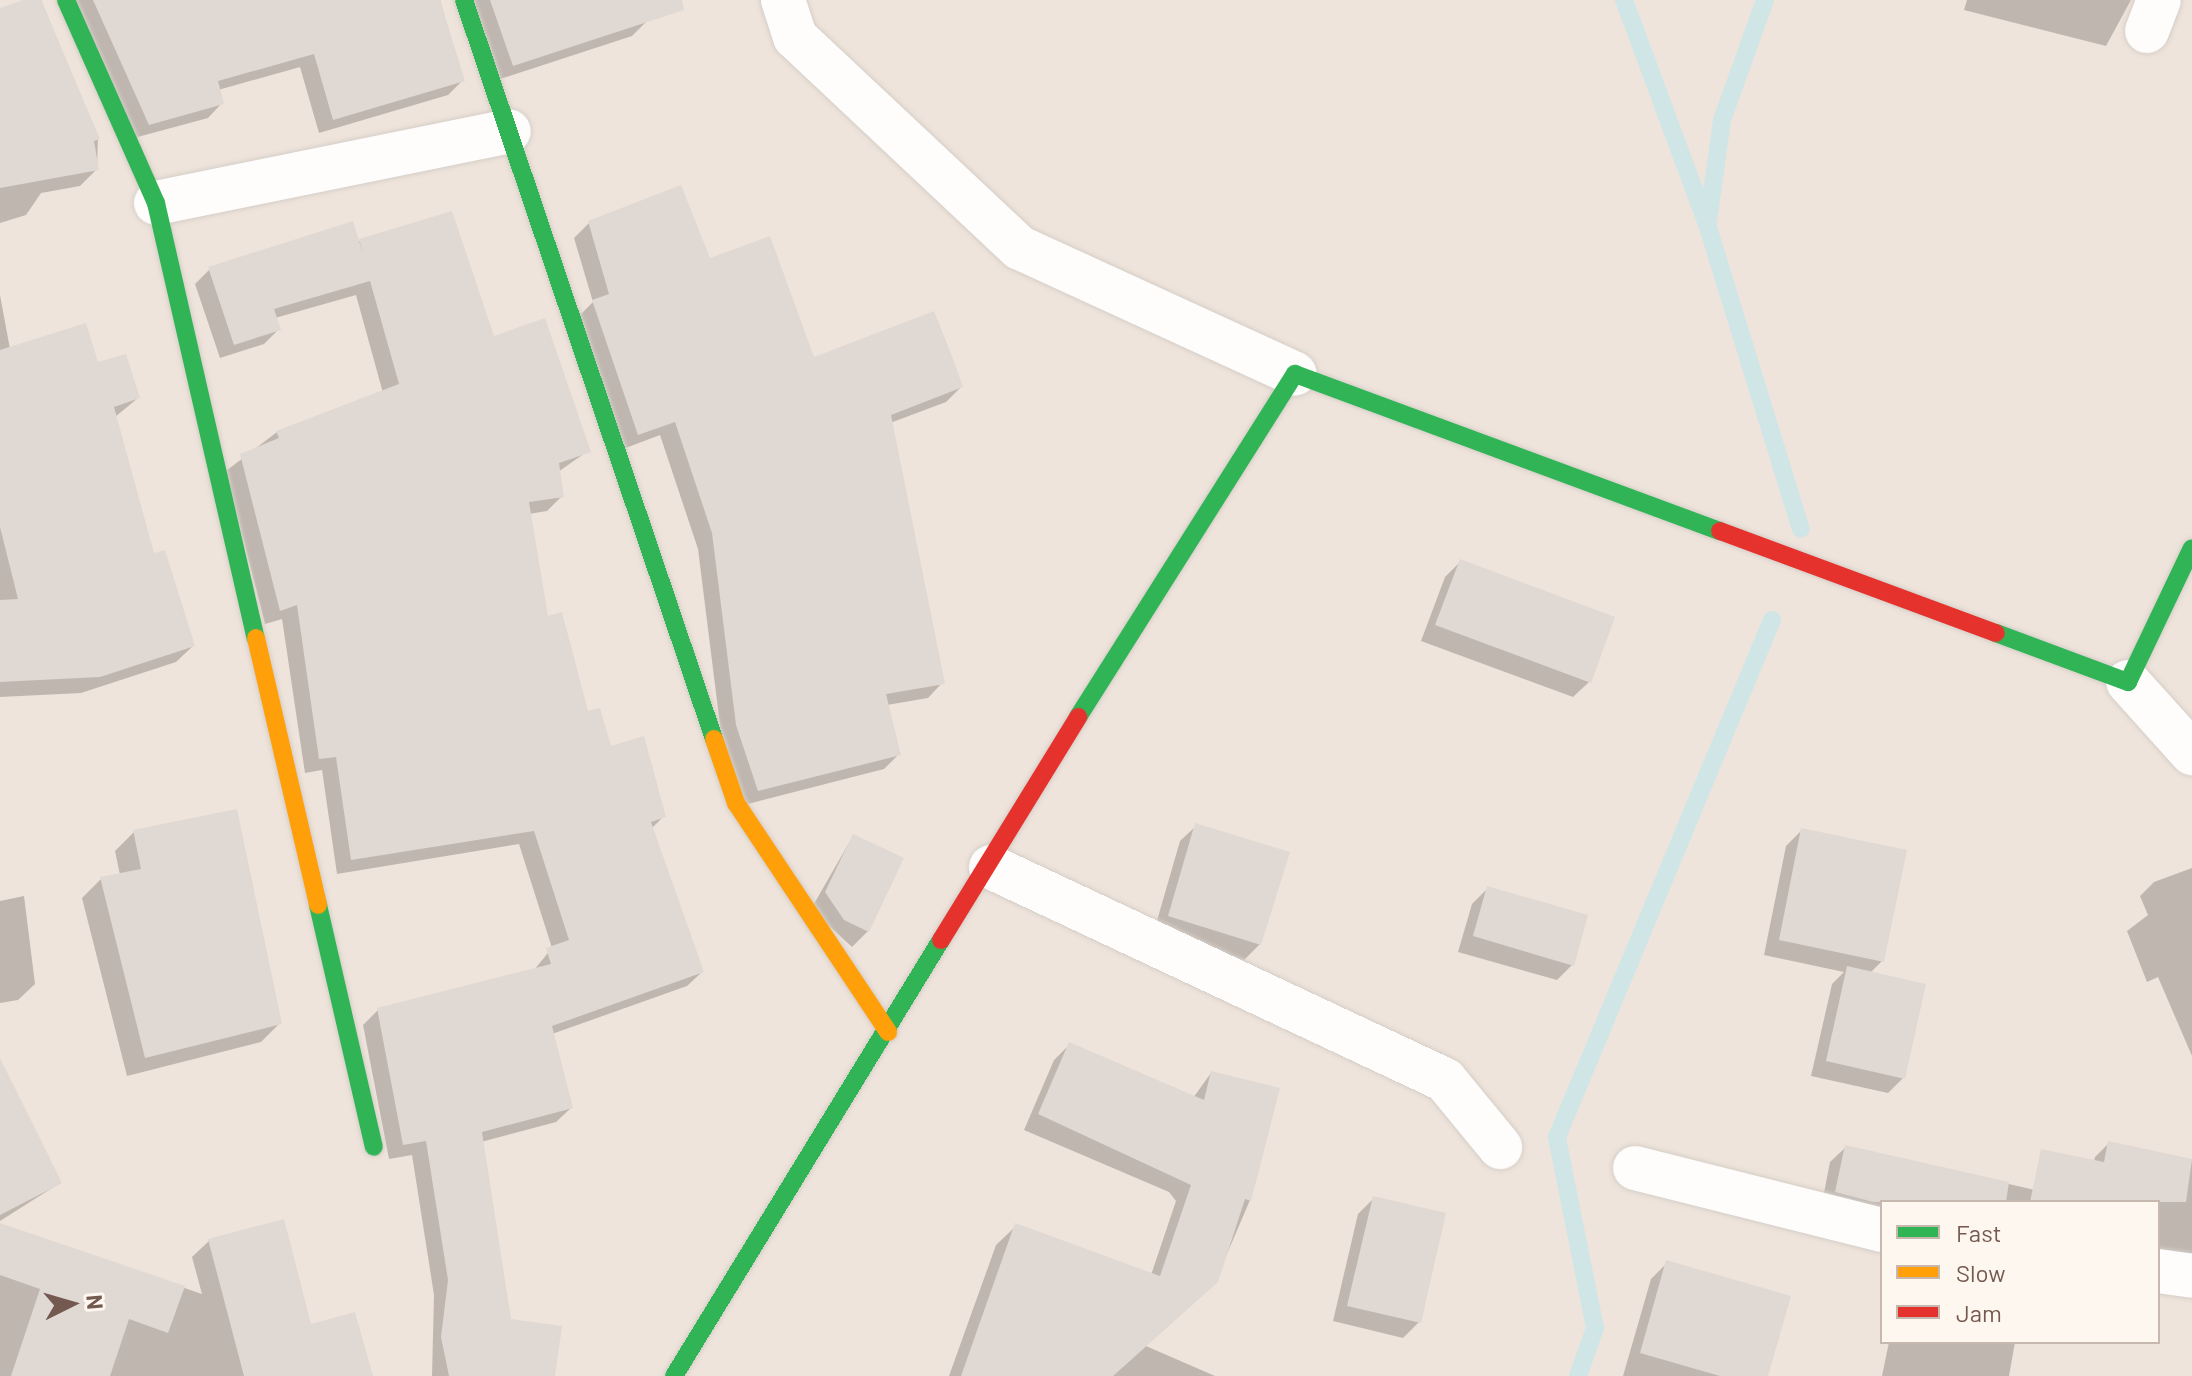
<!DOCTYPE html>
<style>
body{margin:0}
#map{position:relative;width:2192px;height:1376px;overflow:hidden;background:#f7f2ed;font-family:Barlow,sans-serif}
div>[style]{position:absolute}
.residential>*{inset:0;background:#efe4db}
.shadow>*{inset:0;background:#0003}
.stream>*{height:18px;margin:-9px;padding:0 9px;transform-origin:9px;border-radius:9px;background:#d0e6e6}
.building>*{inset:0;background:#e0d8d3}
.roads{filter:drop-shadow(0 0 2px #d4cec8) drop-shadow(0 0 2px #d4cec8)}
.street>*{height:44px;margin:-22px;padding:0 22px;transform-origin:22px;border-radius:22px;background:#fefdfc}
.fast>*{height:18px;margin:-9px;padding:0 9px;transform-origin:9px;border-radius:9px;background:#30b455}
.slow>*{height:18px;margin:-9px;padding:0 9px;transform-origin:9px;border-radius:9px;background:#ff9f0a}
.jam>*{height:18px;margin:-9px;padding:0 9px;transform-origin:9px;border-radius:9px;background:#e5322d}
span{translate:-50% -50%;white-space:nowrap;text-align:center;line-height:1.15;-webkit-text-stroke:6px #fef7ef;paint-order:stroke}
.legend{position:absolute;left:1880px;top:1200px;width:280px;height:144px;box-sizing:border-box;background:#fef7ef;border:2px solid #c6b8af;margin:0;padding:10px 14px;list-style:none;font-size:24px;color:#73594f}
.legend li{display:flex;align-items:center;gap:16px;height:40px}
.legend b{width:40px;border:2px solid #c6b8af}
.north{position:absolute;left:32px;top:1264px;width:80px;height:80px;-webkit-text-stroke:6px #fef7ef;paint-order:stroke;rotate:85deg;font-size:22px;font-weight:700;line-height:32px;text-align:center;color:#73594f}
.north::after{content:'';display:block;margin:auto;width:28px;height:36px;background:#73594f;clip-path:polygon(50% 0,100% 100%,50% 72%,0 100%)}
</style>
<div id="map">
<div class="residential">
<div style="clip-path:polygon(evenodd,0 0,2192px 0,2192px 1376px,0 1376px,0 0,1882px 1202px,2158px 1202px,2158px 1342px,1882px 1342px,1882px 1202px)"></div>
</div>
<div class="shadow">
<div style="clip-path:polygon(29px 0,41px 0,98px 138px,97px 169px,80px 186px,41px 193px,26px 215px,0 223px,0 10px)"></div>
<div style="clip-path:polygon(69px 0,440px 0,463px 80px,448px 95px,319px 133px,300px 67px,218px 90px,222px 103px,208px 118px,134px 138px)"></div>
<div style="clip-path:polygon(467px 0,642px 0,648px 20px,632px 36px,497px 80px)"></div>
<div style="clip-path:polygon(1967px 0,2131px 0,2106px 46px,1964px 10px)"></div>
<div style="clip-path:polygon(589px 223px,709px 260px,813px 360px,961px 387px,946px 402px,890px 423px,942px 683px,928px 698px,887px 705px,899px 754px,884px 769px,744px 805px,722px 741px,698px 549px,660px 435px,623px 449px,578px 317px,593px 302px,574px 238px)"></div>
<div style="clip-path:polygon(360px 241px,492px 339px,588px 451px,558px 472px,562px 496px,547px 511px,529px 514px,547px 618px,587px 714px,664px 816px,651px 829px,702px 972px,687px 986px,552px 1034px,571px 1108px,556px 1122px,481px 1142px,509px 1321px,553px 1376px,432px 1376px,434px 1295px,412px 1155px,389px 1159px,363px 1025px,378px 1010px,534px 970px,552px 948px,519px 844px,337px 874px,322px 770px,305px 773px,282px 619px,265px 624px,226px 471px,277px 432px,383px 393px,356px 295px,275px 318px,279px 329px,264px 344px,220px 358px,195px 284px,210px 269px)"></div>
<div style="clip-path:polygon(0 295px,10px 349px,96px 364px,138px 398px,115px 417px,153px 556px,193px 646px,176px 662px,81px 693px,0 697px)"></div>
<div style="clip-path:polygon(1460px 562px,1589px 682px,1573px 697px,1421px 641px,1445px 577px)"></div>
<div style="clip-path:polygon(1196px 826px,1260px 944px,1244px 960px,1154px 931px,1180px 841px)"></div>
<div style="clip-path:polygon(1802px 830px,1882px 961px,1870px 973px,1903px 1078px,1888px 1093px,1811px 1076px,1832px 984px,1844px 972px,1764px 955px,1786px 846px)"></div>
<div style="clip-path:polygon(134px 832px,280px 1023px,261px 1042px,127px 1076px,82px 898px,101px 879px,120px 875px,115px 851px)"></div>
<div style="clip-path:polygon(853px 836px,868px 931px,852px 947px,811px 909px)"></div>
<div style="clip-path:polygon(2192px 868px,2192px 1056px,2158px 977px,2147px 982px,2127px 931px,2148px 915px,2140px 896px,2154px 882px)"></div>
<div style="clip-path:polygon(1488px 888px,1572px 965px,1557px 980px,1458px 952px,1472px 904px)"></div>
<div style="clip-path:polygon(24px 896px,35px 984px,18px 1000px,0 1003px,0 901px)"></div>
<div style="clip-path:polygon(1069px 1045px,1193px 1098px,1211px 1073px,1250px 1200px,1218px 1275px,1150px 1278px,1176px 1201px,1169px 1192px,1024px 1130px,1054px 1060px)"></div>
<div style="clip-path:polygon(0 1062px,60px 1183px,0 1221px)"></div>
<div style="clip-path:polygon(2109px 1143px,2192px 1161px,2192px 1270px,2158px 1262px,2158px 1202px,2086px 1202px,2095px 1157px)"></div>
<div style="clip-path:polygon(1846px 1147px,2061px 1196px,2060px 1202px,1882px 1202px,1882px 1223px,1821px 1208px,1830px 1162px)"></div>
<div style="clip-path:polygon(1374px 1198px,1419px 1322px,1403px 1338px,1333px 1321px,1358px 1214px)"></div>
<div style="clip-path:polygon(0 1225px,202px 1294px,192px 1257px,209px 1241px,359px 1376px,0 1376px)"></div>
<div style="clip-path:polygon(1016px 1226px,1146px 1346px,1215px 1376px,949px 1376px,996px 1245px)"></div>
<div style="clip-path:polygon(1667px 1263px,1766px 1376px,1623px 1376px,1651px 1279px)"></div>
<div style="clip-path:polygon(1889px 1342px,2015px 1342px,2009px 1376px,1882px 1376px)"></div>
</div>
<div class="stream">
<div style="left:1624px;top:0;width:239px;rotate:69.7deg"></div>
<div style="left:1707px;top:224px;width:319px;rotate:72.9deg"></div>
<div style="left:1708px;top:221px;width:102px;rotate:-82.1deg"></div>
<div style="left:1722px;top:120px;width:127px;rotate:-70.3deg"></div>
<div style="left:1578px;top:1376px;width:51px;rotate:-70.5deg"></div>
<div style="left:1595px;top:1328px;width:195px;rotate:-101.3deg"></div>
<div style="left:1557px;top:1137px;width:560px;rotate:-67.42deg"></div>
</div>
<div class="building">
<div style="clip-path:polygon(23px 0,41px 0,100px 139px,94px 141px,99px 170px,0 188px,0 8px)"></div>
<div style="clip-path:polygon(93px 0,440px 0,465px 81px,333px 120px,314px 54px,218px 81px,224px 104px,149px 125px)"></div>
<div style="clip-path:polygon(490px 0,682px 0,684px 10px,513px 66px)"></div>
<div style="clip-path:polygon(681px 185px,710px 258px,770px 236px,814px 357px,934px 311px,952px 356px,963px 387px,891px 415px,945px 684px,886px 694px,901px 755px,758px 791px,736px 725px,712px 533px,675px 422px,638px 435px,592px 300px,609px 294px,588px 221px)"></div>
<div style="clip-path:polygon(452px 211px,494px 336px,545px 318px,591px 452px,559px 463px,564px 497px,529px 502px,548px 616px,562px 612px,588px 711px,600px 708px,611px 746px,644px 736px,666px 817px,651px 822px,704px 972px,552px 1026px,573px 1108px,482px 1132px,511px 1319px,562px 1326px,555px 1376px,449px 1376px,441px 1337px,448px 1280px,426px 1141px,403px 1145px,377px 1008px,551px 964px,546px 948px,569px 940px,534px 831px,351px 860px,336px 757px,319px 759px,297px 605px,280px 611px,240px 454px,279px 438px,276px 431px,399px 384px,370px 281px,274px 309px,281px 330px,234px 345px,208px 267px,353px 221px,363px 254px,359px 239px)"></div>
<div style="clip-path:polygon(86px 323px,98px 362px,126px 354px,140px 398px,114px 407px,154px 553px,165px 550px,195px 646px,100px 677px,0 682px,0 600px,18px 599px,0 527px,0 350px)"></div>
<div style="clip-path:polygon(1460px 559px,1615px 617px,1591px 683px,1435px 625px)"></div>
<div style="clip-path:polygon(237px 809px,282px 1024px,145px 1058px,100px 877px,141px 869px,133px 830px)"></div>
<div style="clip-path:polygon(1195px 823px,1290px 852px,1261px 945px,1168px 916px)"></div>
<div style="clip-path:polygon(1801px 828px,1907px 850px,1884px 962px,1779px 940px)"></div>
<div style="clip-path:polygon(853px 834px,904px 858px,869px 932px,844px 920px,825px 892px)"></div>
<div style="clip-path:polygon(1487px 886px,1588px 915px,1574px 966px,1473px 936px)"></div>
<div style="clip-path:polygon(1847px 966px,1926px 984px,1905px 1079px,1826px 1061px)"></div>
<div style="clip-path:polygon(1069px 1042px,1204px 1100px,1211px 1071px,1280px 1088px,1251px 1201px,1245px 1199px,1218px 1282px,1113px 1376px,961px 1376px,1015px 1223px,1160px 1276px,1191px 1185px,1038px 1114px)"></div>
<div style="clip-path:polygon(0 1058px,62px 1183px,0 1215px)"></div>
<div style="clip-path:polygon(2108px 1141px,2192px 1159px,2186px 1202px,2030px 1202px,2041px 1149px,2104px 1162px)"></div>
<div style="clip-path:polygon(1845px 1145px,2009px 1182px,2006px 1202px,1873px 1202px,1835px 1192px)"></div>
<div style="clip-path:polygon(1373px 1196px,1446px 1213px,1421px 1323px,1347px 1306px)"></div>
<div style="clip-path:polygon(284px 1219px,311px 1324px,355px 1312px,373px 1376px,244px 1376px,208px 1239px)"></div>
<div style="clip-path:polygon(0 1223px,185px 1286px,168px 1333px,129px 1319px,110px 1376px,11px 1376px,40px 1289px,0 1275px)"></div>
<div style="clip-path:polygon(1666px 1260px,1791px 1296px,1768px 1376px,1720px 1376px,1640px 1353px)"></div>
</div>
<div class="roads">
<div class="street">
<div style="left:783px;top:0;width:39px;rotate:72deg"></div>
<div style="left:795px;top:37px;width:308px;rotate:43.2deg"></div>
<div style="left:1020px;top:248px;width:302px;rotate:24.6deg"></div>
<div style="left:2147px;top:31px;width:33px;rotate:-69deg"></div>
<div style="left:156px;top:203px;width:360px;rotate:-11.5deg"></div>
<div style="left:2128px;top:682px;width:96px;rotate:48deg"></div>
<div style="left:991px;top:867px;width:501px;rotate:25.13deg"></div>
<div style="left:1445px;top:1080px;width:87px;rotate:50.6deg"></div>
<div style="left:1635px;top:1168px;width:255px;rotate:14.1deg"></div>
<div style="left:2158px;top:1271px;width:34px;rotate:8deg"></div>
</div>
<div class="fast">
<div style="left:66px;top:0;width:222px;rotate:66.1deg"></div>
<div style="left:156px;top:203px;width:446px;rotate:77.1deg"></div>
<div style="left:464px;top:0;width:780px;rotate:71.31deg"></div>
<div style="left:1996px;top:633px;width:141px;rotate:20.4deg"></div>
<div style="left:2128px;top:682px;width:148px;rotate:-64.5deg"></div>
<div style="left:1078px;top:717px;width:406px;rotate:-57.7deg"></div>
<div style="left:1295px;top:374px;width:453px;rotate:20.3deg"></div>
<div style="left:318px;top:905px;width:248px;rotate:77deg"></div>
<div style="left:674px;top:1376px;width:511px;rotate:-58.52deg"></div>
</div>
<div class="slow">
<div style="left:256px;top:638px;width:274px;rotate:76.9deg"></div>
<div style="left:714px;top:739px;width:68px;rotate:71deg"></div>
<div style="left:736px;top:803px;width:275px;rotate:56.4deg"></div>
</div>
<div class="jam">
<div style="left:1720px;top:531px;width:294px;rotate:20.3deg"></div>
<div style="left:941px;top:940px;width:262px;rotate:-58.4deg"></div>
</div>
</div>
<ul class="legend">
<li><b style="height:10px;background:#30b455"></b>Fast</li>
<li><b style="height:10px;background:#ff9f0a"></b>Slow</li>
<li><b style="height:10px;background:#e5322d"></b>Jam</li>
</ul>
<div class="north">N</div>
</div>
